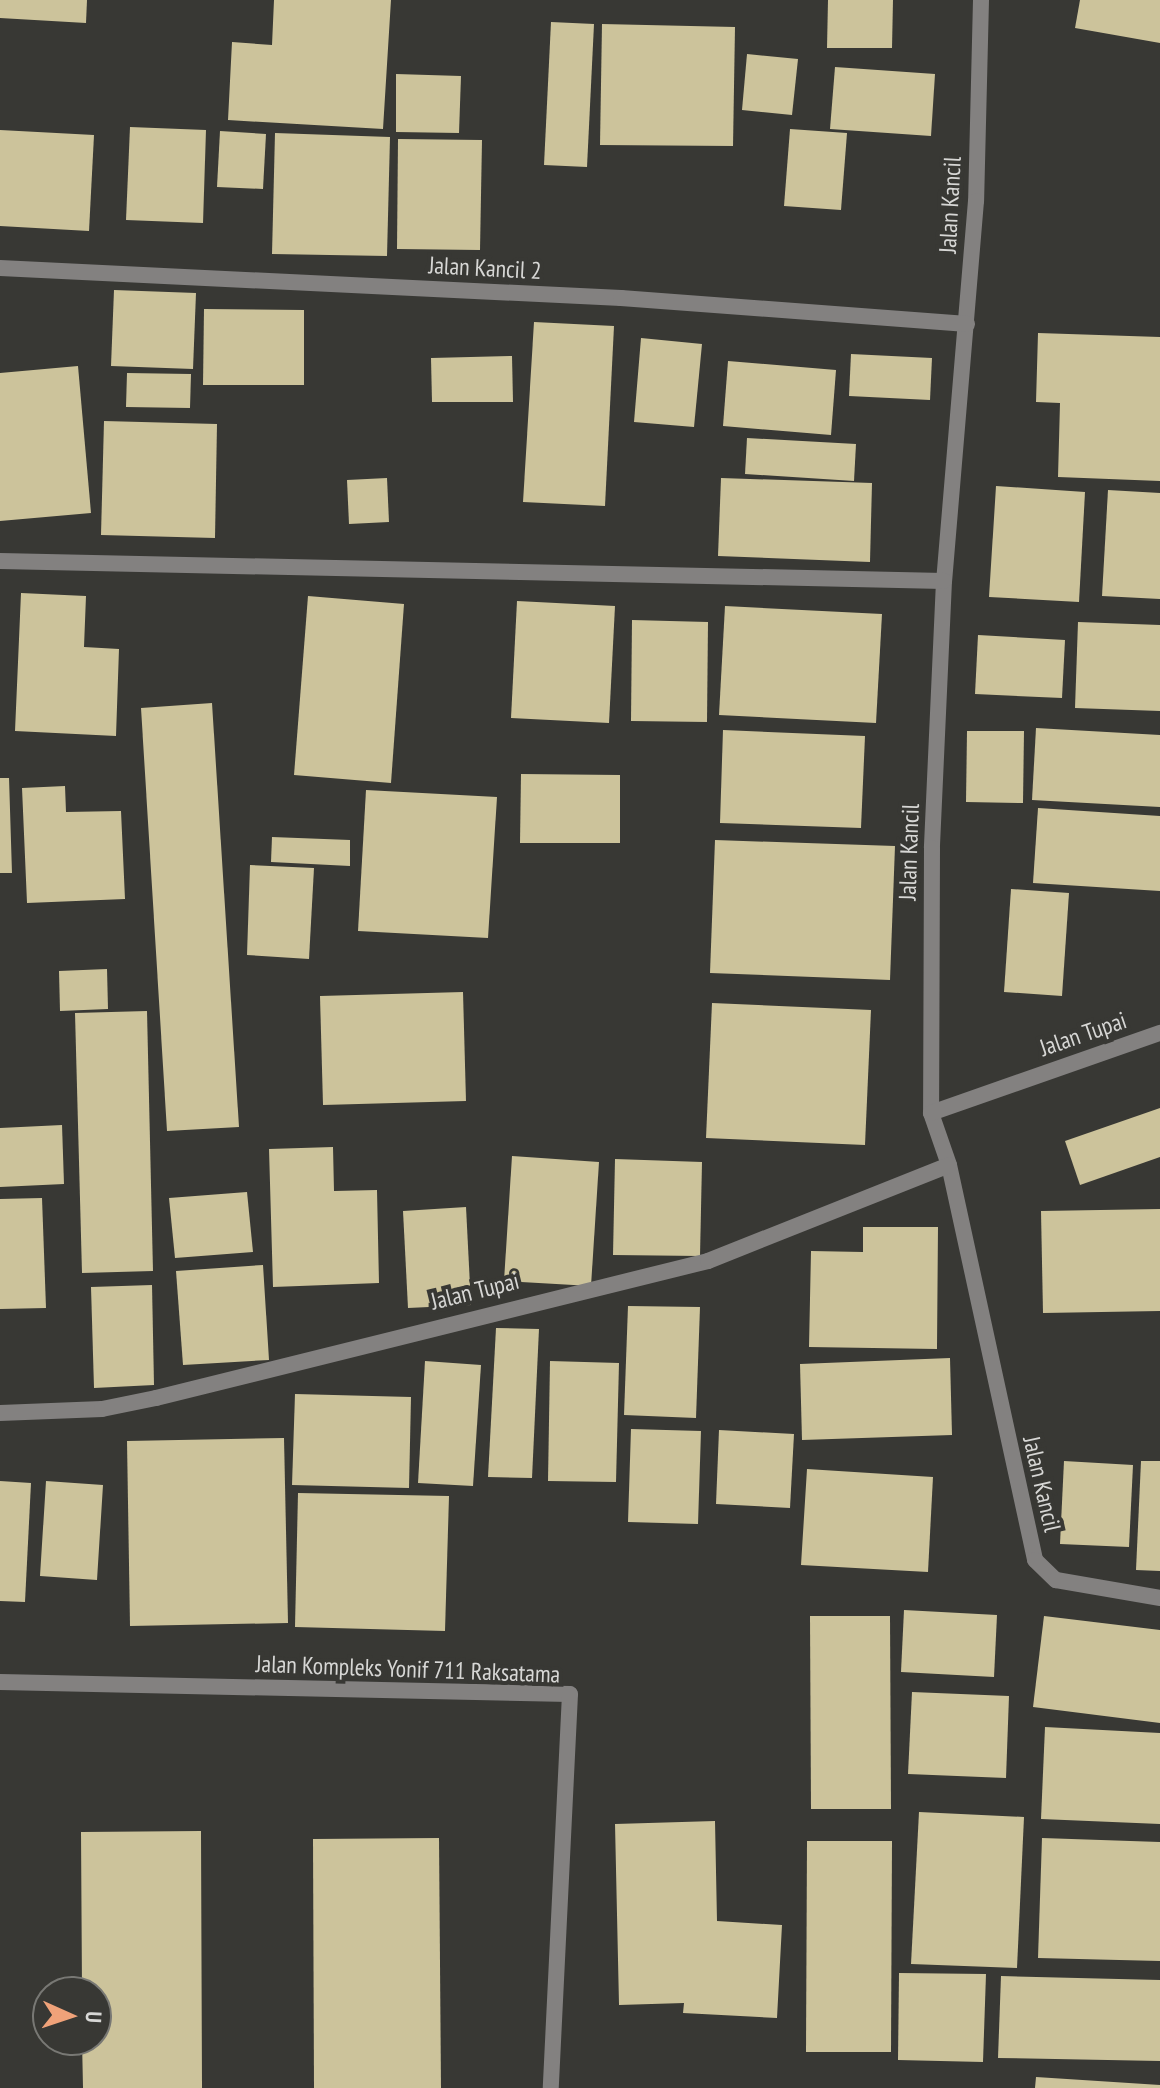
<!DOCTYPE html>
<style>
body{margin:0}
#map{position:relative;width:1160px;height:2088px;overflow:hidden;background:#383834;font-family:"PT Sans Narrow",sans-serif}
div>[style]{position:absolute}
.building>*{inset:0;background:#ccc39b}
.minor>*{height:16px;margin:-8px;padding:0 8px;transform-origin:8px;border-radius:8px;background:#838180}
span{translate:-50% -50%;white-space:nowrap;text-align:center;line-height:1.15;-webkit-text-stroke:8px #383834;paint-order:stroke}
.street-label{font-size:24px;color:#d7d7d5}
.north{position:absolute;left:32px;top:1976px;width:80px;height:80px;box-sizing:border-box;background:#383834;border:2px solid #787874;border-radius:50%;rotate:93deg;font-size:22px;font-weight:700;line-height:32px;text-align:center;color:#d7d7d5}
.north::after{content:'';display:block;margin:auto;width:28px;height:36px;background:#f0a279;clip-path:polygon(50% 0,100% 100%,50% 72%,0 100%)}
</style>
<div id="map">
<div class="building">
<div style="clip-path:polygon(0 0,87px 0,86px 23px,0 18px)"></div>
<div style="clip-path:polygon(274px 0,391px 0,383px 129px,228px 120px,232px 42px,272px 45px)"></div>
<div style="clip-path:polygon(828px 0,893px 0,892px 48px,827px 48px)"></div>
<div style="clip-path:polygon(1080px 0,1160px 0,1160px 43px,1075px 28px)"></div>
<div style="clip-path:polygon(551px 22px,594px 24px,587px 167px,544px 165px)"></div>
<div style="clip-path:polygon(602px 24px,735px 27px,733px 146px,600px 145px)"></div>
<div style="clip-path:polygon(747px 54px,798px 59px,792px 115px,742px 110px)"></div>
<div style="clip-path:polygon(835px 67px,935px 74px,931px 136px,830px 129px)"></div>
<div style="clip-path:polygon(396px 74px,461px 76px,459px 133px,396px 132px)"></div>
<div style="clip-path:polygon(130px 127px,206px 130px,203px 223px,126px 220px)"></div>
<div style="clip-path:polygon(790px 129px,847px 133px,841px 210px,784px 206px)"></div>
<div style="clip-path:polygon(0 130px,94px 135px,89px 231px,0 226px)"></div>
<div style="clip-path:polygon(220px 131px,266px 134px,263px 189px,217px 187px)"></div>
<div style="clip-path:polygon(275px 133px,390px 137px,387px 256px,272px 254px)"></div>
<div style="clip-path:polygon(398px 139px,482px 140px,480px 250px,397px 249px)"></div>
<div style="clip-path:polygon(114px 290px,196px 293px,193px 369px,111px 366px)"></div>
<div style="clip-path:polygon(204px 309px,304px 310px,304px 385px,203px 385px)"></div>
<div style="clip-path:polygon(534px 322px,614px 326px,605px 506px,523px 502px)"></div>
<div style="clip-path:polygon(1038px 333px,1160px 337px,1160px 481px,1058px 477px,1060px 403px,1036px 402px)"></div>
<div style="clip-path:polygon(641px 338px,702px 344px,694px 427px,634px 422px)"></div>
<div style="clip-path:polygon(851px 354px,932px 358px,930px 400px,849px 396px)"></div>
<div style="clip-path:polygon(512px 356px,513px 402px,432px 402px,431px 358px)"></div>
<div style="clip-path:polygon(728px 361px,836px 370px,831px 435px,723px 426px)"></div>
<div style="clip-path:polygon(78px 366px,91px 513px,0 521px,0 373px)"></div>
<div style="clip-path:polygon(127px 373px,191px 374px,190px 408px,126px 407px)"></div>
<div style="clip-path:polygon(104px 421px,217px 424px,215px 538px,101px 535px)"></div>
<div style="clip-path:polygon(747px 438px,856px 444px,854px 481px,745px 474px)"></div>
<div style="clip-path:polygon(387px 478px,389px 522px,349px 524px,347px 480px)"></div>
<div style="clip-path:polygon(721px 478px,872px 483px,870px 562px,718px 556px)"></div>
<div style="clip-path:polygon(996px 486px,1085px 492px,1079px 602px,989px 597px)"></div>
<div style="clip-path:polygon(1108px 490px,1160px 493px,1160px 599px,1102px 596px)"></div>
<div style="clip-path:polygon(21px 593px,86px 596px,84px 647px,119px 649px,116px 736px,15px 731px)"></div>
<div style="clip-path:polygon(308px 596px,404px 604px,391px 783px,294px 775px)"></div>
<div style="clip-path:polygon(517px 601px,615px 606px,609px 723px,511px 718px)"></div>
<div style="clip-path:polygon(725px 606px,882px 614px,876px 723px,719px 715px)"></div>
<div style="clip-path:polygon(632px 620px,708px 622px,707px 722px,631px 721px)"></div>
<div style="clip-path:polygon(1078px 622px,1160px 625px,1160px 711px,1075px 708px)"></div>
<div style="clip-path:polygon(978px 635px,1065px 640px,1062px 698px,975px 694px)"></div>
<div style="clip-path:polygon(212px 703px,239px 1127px,167px 1131px,141px 708px)"></div>
<div style="clip-path:polygon(1036px 728px,1160px 735px,1160px 807px,1032px 800px)"></div>
<div style="clip-path:polygon(723px 730px,865px 736px,861px 828px,720px 823px)"></div>
<div style="clip-path:polygon(967px 731px,1024px 731px,1023px 803px,966px 802px)"></div>
<div style="clip-path:polygon(521px 774px,620px 775px,620px 843px,520px 843px)"></div>
<div style="clip-path:polygon(0 778px,9px 778px,12px 873px,0 873px)"></div>
<div style="clip-path:polygon(65px 786px,66px 812px,121px 811px,125px 899px,27px 903px,22px 788px)"></div>
<div style="clip-path:polygon(366px 790px,497px 797px,488px 938px,358px 931px)"></div>
<div style="clip-path:polygon(1038px 808px,1160px 816px,1160px 891px,1033px 883px)"></div>
<div style="clip-path:polygon(272px 837px,350px 840px,350px 866px,271px 862px)"></div>
<div style="clip-path:polygon(715px 840px,895px 846px,890px 980px,710px 973px)"></div>
<div style="clip-path:polygon(250px 865px,314px 868px,309px 959px,247px 955px)"></div>
<div style="clip-path:polygon(1011px 889px,1069px 893px,1062px 996px,1004px 992px)"></div>
<div style="clip-path:polygon(107px 969px,108px 1009px,60px 1011px,59px 971px)"></div>
<div style="clip-path:polygon(463px 992px,466px 1101px,323px 1105px,320px 996px)"></div>
<div style="clip-path:polygon(712px 1003px,871px 1010px,865px 1145px,706px 1138px)"></div>
<div style="clip-path:polygon(147px 1011px,153px 1271px,82px 1273px,75px 1013px)"></div>
<div style="clip-path:polygon(1160px 1108px,1160px 1157px,1080px 1185px,1065px 1141px)"></div>
<div style="clip-path:polygon(62px 1125px,64px 1184px,0 1187px,0 1128px)"></div>
<div style="clip-path:polygon(333px 1147px,334px 1191px,377px 1190px,379px 1283px,273px 1287px,269px 1149px)"></div>
<div style="clip-path:polygon(512px 1156px,599px 1162px,591px 1286px,504px 1281px)"></div>
<div style="clip-path:polygon(615px 1159px,702px 1162px,700px 1256px,613px 1255px)"></div>
<div style="clip-path:polygon(247px 1192px,253px 1252px,175px 1258px,169px 1198px)"></div>
<div style="clip-path:polygon(42px 1198px,46px 1308px,0 1309px,0 1199px)"></div>
<div style="clip-path:polygon(466px 1207px,471px 1305px,408px 1308px,403px 1211px)"></div>
<div style="clip-path:polygon(1160px 1209px,1160px 1311px,1043px 1313px,1041px 1211px)"></div>
<div style="clip-path:polygon(863px 1227px,938px 1227px,937px 1349px,809px 1347px,811px 1251px,863px 1252px)"></div>
<div style="clip-path:polygon(263px 1265px,269px 1360px,183px 1365px,176px 1271px)"></div>
<div style="clip-path:polygon(152px 1285px,154px 1385px,94px 1388px,91px 1287px)"></div>
<div style="clip-path:polygon(628px 1306px,700px 1307px,696px 1418px,624px 1415px)"></div>
<div style="clip-path:polygon(496px 1328px,539px 1329px,532px 1478px,488px 1477px)"></div>
<div style="clip-path:polygon(950px 1358px,952px 1435px,802px 1440px,800px 1364px)"></div>
<div style="clip-path:polygon(425px 1361px,481px 1365px,473px 1486px,418px 1483px)"></div>
<div style="clip-path:polygon(550px 1361px,619px 1363px,616px 1482px,548px 1481px)"></div>
<div style="clip-path:polygon(295px 1394px,411px 1397px,409px 1488px,292px 1485px)"></div>
<div style="clip-path:polygon(631px 1429px,701px 1431px,698px 1524px,628px 1522px)"></div>
<div style="clip-path:polygon(719px 1430px,794px 1434px,790px 1508px,716px 1504px)"></div>
<div style="clip-path:polygon(284px 1438px,288px 1623px,130px 1626px,127px 1441px)"></div>
<div style="clip-path:polygon(1064px 1461px,1133px 1465px,1129px 1547px,1060px 1544px)"></div>
<div style="clip-path:polygon(1141px 1461px,1160px 1461px,1160px 1571px,1136px 1570px)"></div>
<div style="clip-path:polygon(807px 1469px,933px 1477px,928px 1572px,801px 1565px)"></div>
<div style="clip-path:polygon(0 1481px,31px 1483px,25px 1602px,0 1601px)"></div>
<div style="clip-path:polygon(46px 1481px,103px 1485px,97px 1580px,40px 1576px)"></div>
<div style="clip-path:polygon(298px 1493px,449px 1496px,445px 1631px,295px 1627px)"></div>
<div style="clip-path:polygon(904px 1610px,997px 1615px,994px 1677px,901px 1672px)"></div>
<div style="clip-path:polygon(810px 1616px,890px 1616px,891px 1809px,811px 1809px)"></div>
<div style="clip-path:polygon(1044px 1616px,1160px 1630px,1160px 1723px,1033px 1707px)"></div>
<div style="clip-path:polygon(912px 1692px,1009px 1696px,1006px 1778px,908px 1774px)"></div>
<div style="clip-path:polygon(1045px 1727px,1160px 1733px,1160px 1824px,1041px 1819px)"></div>
<div style="clip-path:polygon(919px 1812px,1024px 1817px,1017px 1968px,911px 1964px)"></div>
<div style="clip-path:polygon(715px 1821px,717px 1921px,782px 1925px,777px 2018px,683px 2013px,684px 2003px,619px 2005px,615px 1824px)"></div>
<div style="clip-path:polygon(201px 1831px,202px 2088px,83px 2088px,82px 2040px,96px 2040px,96px 1992px,82px 1992px,81px 1832px)"></div>
<div style="clip-path:polygon(439px 1838px,441px 2088px,314px 2088px,313px 1839px)"></div>
<div style="clip-path:polygon(1042px 1838px,1160px 1842px,1160px 1961px,1038px 1958px)"></div>
<div style="clip-path:polygon(807px 1841px,892px 1841px,891px 2052px,806px 2052px)"></div>
<div style="clip-path:polygon(899px 1973px,986px 1974px,983px 2062px,898px 2060px)"></div>
<div style="clip-path:polygon(1001px 1976px,1160px 1980px,1160px 2061px,998px 2058px)"></div>
<div style="clip-path:polygon(1036px 2077px,1160px 2085px,1160px 2088px,1035px 2088px)"></div>
</div>
<div class="minor">
<div style="left:981px;top:0;width:201px;rotate:91.4deg"></div>
<div style="left:976px;top:201px;width:381px;rotate:94.8deg"></div>
<div style="left:944px;top:581px;width:267px;rotate:92.6deg"></div>
<div style="left:932px;top:848px;width:265px;rotate:90.2deg"></div>
<div style="left:931px;top:1113px;width:55px;rotate:70.9deg"></div>
<div style="left:949px;top:1165px;width:404px;rotate:77.7deg"></div>
<div style="left:1035px;top:1560px;width:29px;rotate:44deg"></div>
<div style="left:1056px;top:1580px;width:106px;rotate:9.8deg"></div>
<div style="left:0;top:268px;width:622px;rotate:2.77deg"></div>
<div style="left:621px;top:298px;width:347px;rotate:4.3deg"></div>
<div style="left:0;top:561px;width:944px;rotate:1.21deg"></div>
<div style="left:931px;top:1113px;width:243px;rotate:-19.3deg"></div>
<div style="left:0;top:1413px;width:102px;rotate:-2.2deg"></div>
<div style="left:102px;top:1409px;width:55px;rotate:-11.5deg"></div>
<div style="left:156px;top:1398px;width:569px;rotate:-13.94deg"></div>
<div style="left:708px;top:1261px;width:259px;rotate:-21.7deg"></div>
<div style="left:0;top:1682px;width:570px;rotate:1.21deg"></div>
<div style="left:570px;top:1694px;width:394px;rotate:92.8deg"></div>
</div>
<div class="street-label">
<span style="left:950px;top:205px;rotate:-87deg">Jalan Kancil</span>
<span style="left:485px;top:268px;rotate:3deg">Jalan Kancil 2</span>
<span style="left:909px;top:852px;rotate:-88deg">Jalan Kancil</span>
<span style="left:1083px;top:1034px;rotate:-19deg">Jalan Tupai</span>
<span style="left:475px;top:1291px;rotate:-14deg">Jalan Tupai</span>
<span style="left:1042px;top:1484px;rotate:77deg">Jalan Kancil</span>
<span style="left:408px;top:1669px;rotate:2deg">Jalan Kompleks Yonif 711 Raksatama</span>
</div>
<div class="north">U</div>
</div>
